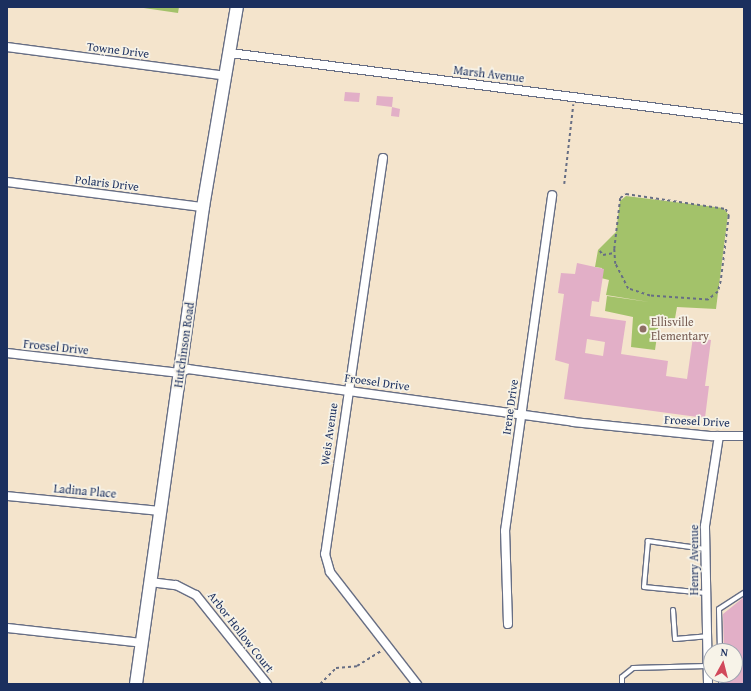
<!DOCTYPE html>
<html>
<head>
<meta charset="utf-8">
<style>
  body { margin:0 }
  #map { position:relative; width:751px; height:691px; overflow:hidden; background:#f4e4cc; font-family:"Gentium Book Plus",serif }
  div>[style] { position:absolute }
  .green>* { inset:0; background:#a3c26a }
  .building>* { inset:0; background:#e2afc7 }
  .path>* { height:1.5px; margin-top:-0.75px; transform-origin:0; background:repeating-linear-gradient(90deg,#676e84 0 3px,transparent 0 6px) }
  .roads { filter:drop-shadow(1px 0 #676e84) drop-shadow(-1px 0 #676e84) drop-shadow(0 1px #676e84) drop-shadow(0 -1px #676e84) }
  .lane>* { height:4px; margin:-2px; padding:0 2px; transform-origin:2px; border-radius:2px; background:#fff }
  .street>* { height:8px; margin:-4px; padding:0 4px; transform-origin:4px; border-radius:4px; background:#fff }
  .secondary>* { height:12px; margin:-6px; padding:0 6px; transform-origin:6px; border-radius:6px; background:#fff }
  .dots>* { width:11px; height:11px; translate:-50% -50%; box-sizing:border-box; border:2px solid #f7f3e8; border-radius:50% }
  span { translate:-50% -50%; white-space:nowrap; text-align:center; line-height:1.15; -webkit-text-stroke:3.5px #f7f3e8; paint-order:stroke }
  .street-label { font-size:12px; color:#1b2f5e }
  .education-label { font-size:12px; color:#785e54 }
  .left { translate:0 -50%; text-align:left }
  .frame { position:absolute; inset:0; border:8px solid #1b2f5e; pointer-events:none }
  .north { position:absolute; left:703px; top:643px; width:40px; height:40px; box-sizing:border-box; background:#f7f3e8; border:1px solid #9fa5b1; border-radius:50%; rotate:7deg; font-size:11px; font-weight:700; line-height:16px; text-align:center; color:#1b2f5e }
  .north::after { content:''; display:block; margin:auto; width:14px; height:18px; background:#d1495b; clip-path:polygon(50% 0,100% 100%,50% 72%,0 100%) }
</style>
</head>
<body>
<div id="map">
  <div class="green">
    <i style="clip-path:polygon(137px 7px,179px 7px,178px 13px)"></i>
    <i style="clip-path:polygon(626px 196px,723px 208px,728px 214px,716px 309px,677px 307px,674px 324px,659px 322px,655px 350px,631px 347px,633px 317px,605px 311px,607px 296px,649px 302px,606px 295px,609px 280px,601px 278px,602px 268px,595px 267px,598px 250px,616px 232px,620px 201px)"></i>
  </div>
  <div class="building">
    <i style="clip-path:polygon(345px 92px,360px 93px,359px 102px,344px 101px)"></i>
    <i style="clip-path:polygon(377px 96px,393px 97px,392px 107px,376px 105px)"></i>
    <i style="clip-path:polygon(392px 107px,400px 109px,399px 117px,391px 116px)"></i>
    <i style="clip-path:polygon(evenodd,577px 263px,604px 269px,599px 302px,592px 301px,590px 316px,626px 321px,621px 354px,668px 361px,666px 376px,687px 379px,693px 337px,711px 340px,705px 386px,709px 386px,705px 418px,564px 399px,569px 364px,555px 360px,564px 294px,558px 293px,561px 273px,575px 274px,577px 263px,587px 339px,605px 342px,603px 356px,585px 353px,587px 339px)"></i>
    <i style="clip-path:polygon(744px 597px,744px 684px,725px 684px,725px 675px,735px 675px,735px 651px,724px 651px,723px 614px)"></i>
  </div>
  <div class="path">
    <i style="left:564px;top:184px;width:80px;rotate:-83.5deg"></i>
    <i style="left:626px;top:194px;width:101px;rotate:8.5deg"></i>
    <i style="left:726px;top:209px;width:8px;rotate:67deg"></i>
    <i style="left:729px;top:216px;width:65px;rotate:97deg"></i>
    <i style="left:721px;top:281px;width:11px;rotate:105deg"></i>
    <i style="left:718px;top:292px;width:13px;rotate:141deg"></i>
    <i style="left:708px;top:300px;width:58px;rotate:-176.1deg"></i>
    <i style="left:650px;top:296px;width:23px;rotate:-162deg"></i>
    <i style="left:628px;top:289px;width:28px;rotate:-117deg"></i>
    <i style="left:615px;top:264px;width:15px;rotate:-94deg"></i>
    <i style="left:614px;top:249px;width:51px;rotate:-83.3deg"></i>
    <i style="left:620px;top:198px;width:7px;rotate:-34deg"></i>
    <i style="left:600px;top:251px;width:5px;rotate:53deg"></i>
    <i style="left:603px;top:255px;width:11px;rotate:-10deg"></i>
    <i style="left:320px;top:684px;width:23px;rotate:-45deg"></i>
    <i style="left:336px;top:668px;width:21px;rotate:-5deg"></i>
    <i style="left:357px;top:666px;width:28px;rotate:-32deg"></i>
  </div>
  <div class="roads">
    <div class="lane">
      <i style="left:705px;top:549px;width:58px;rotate:-172deg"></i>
      <i style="left:648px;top:541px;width:46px;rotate:95deg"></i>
      <i style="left:644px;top:587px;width:62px;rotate:5.5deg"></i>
      <i style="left:673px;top:610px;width:29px;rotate:86deg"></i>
      <i style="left:675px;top:639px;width:32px;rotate:-5deg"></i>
      <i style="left:720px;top:651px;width:42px;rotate:-91.4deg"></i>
      <i style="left:719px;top:609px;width:30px;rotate:-33deg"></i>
      <i style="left:721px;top:675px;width:9px;rotate:90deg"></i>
      <i style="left:622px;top:684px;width:7px;rotate:-90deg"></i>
      <i style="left:622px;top:677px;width:14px;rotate:-39deg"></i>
      <i style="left:633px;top:668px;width:74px;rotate:-1.5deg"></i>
    </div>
    <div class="street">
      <i style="left:7px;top:47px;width:221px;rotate:7.5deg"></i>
      <i style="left:230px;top:53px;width:518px;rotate:7.32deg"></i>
      <i style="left:383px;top:158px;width:400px;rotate:98.3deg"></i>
      <i style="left:325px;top:554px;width:19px;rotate:74deg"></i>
      <i style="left:330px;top:572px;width:142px;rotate:52.2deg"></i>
      <i style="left:7px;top:182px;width:198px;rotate:7.3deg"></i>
      <i style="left:7px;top:353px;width:174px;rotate:6.6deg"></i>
      <i style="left:180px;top:373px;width:9px;rotate:-27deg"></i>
      <i style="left:188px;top:369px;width:389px;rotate:7.8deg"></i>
      <i style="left:573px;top:422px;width:140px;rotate:5.8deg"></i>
      <i style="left:712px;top:436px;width:32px"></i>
      <i style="left:7px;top:496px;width:155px;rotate:5.6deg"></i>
      <i style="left:150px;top:582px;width:26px;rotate:7deg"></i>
      <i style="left:176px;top:585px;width:22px;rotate:27deg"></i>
      <i style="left:196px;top:595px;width:114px;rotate:51.4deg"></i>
      <i style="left:508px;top:624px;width:93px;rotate:-91.8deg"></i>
      <i style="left:505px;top:531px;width:339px;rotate:-82deg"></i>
      <i style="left:7px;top:628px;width:136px;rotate:6.3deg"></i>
      <i style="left:708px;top:684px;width:158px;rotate:-91.1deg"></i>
      <i style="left:705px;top:526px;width:91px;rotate:-81.2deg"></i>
    </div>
    <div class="secondary">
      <i style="left:136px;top:684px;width:482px;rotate:-82deg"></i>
      <i style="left:203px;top:207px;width:203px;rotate:-80.4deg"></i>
    </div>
  </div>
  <div class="dots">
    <i style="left:643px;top:329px;background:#8d6e63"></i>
  </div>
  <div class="street-label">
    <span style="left:118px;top:50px;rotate:7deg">Towne Drive</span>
    <span style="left:489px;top:74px;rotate:7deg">Marsh Avenue</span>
    <span style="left:107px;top:183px;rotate:7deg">Polaris Drive</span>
    <span style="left:184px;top:345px;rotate:-82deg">Hutchinson Road</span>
    <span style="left:56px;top:347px;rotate:6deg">Froesel Drive</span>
    <span style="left:377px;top:382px;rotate:8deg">Froesel Drive</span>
    <span style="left:510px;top:407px;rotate:-82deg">Irene Drive</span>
    <span style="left:697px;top:421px;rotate:3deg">Froesel Drive</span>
    <span style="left:329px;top:434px;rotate:-82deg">Weis Avenue</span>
    <span style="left:85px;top:491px;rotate:5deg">Ladina Place</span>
    <span style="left:694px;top:560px;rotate:-90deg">Henry Avenue</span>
    <span style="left:241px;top:632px;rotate:52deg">Arbor Hollow Court</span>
  </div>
  <div class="education-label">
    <span class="left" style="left:651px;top:329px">Ellisville<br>Elementary</span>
  </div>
  <div class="frame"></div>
  <div class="north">N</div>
</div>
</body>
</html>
